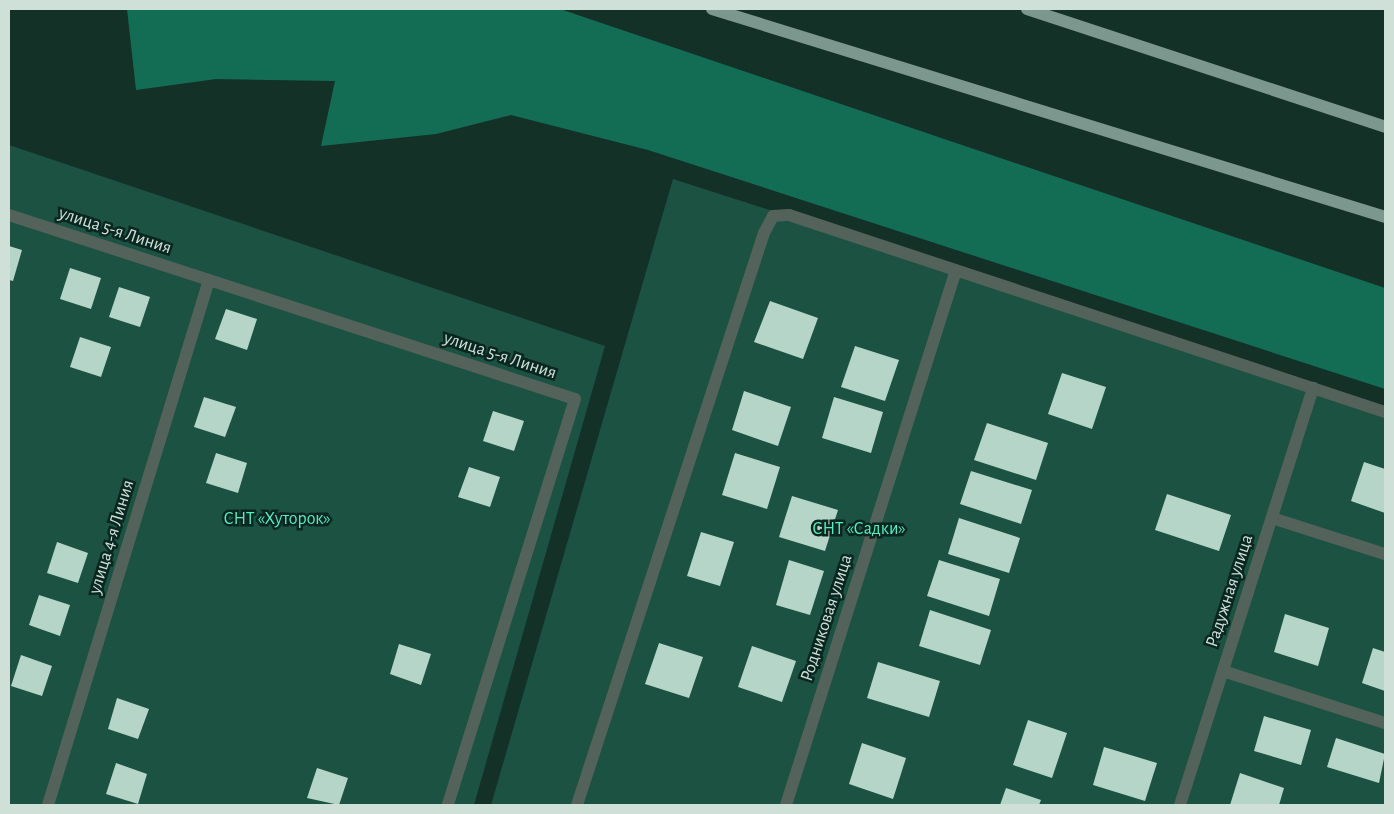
<!DOCTYPE html>
<html>
<head>
<meta charset="utf-8">
<style>
  body { margin:0 }
  #map { position:relative; width:1394px; height:814px; overflow:hidden; background:#143128; font-family:"Alegreya Sans",sans-serif }
  div>[style] { position:absolute }
  .green>* { inset:0; background:#1c5242 }
  .forest>* { inset:0; background:#136d55 }
  .building>* { inset:0; background:#b4d5c8 }
  .street>* { height:12px; margin:-6px; padding:0 6px; transform-origin:6px; border-radius:6px; background:#54625c }
  .primary>* { height:12px; margin:-6px; padding:0 6px; transform-origin:6px; border-radius:6px; background:#7c978d }
  span { translate:-50% -50%; white-space:nowrap; text-align:center; line-height:1.15; -webkit-text-stroke:5px #09271e; paint-order:stroke }
  .street-label { font-size:18px; color:#cfe0d9 }
  .park-label { font-size:18px; color:#59edc1 }
  .frame { position:absolute; inset:0; border:10px solid #cfe0d9; pointer-events:none }
</style>
</head>
<body>
<div id="map">
  <div class="green">
    <i style="clip-path:polygon(9px 145px,605px 346px,474px 805px,9px 805px)"></i>
    <i style="clip-path:polygon(673px 179px,1385px 407px,1385px 805px,491px 805px)"></i>
  </div>
  <div class="forest">
    <i style="clip-path:polygon(127px 9px,560px 9px,1385px 288px,1385px 389px,648px 150px,511px 115px,436px 134px,321px 146px,335px 81px,216px 79px,136px 90px)"></i>
  </div>
  <div class="building">
    <i style="clip-path:polygon(9px 246px,22px 250px,13px 281px,9px 280px)"></i>
    <i style="clip-path:polygon(70px 268px,101px 278px,91px 309px,60px 299px)"></i>
    <i style="clip-path:polygon(119px 287px,150px 297px,140px 327px,109px 317px)"></i>
    <i style="clip-path:polygon(770px 301px,818px 318px,803px 359px,754px 342px)"></i>
    <i style="clip-path:polygon(226px 309px,257px 319px,247px 350px,215px 339px)"></i>
    <i style="clip-path:polygon(80px 337px,111px 347px,101px 377px,70px 367px)"></i>
    <i style="clip-path:polygon(855px 346px,899px 360px,885px 401px,841px 387px)"></i>
    <i style="clip-path:polygon(1062px 373px,1106px 387px,1092px 429px,1048px 414px)"></i>
    <i style="clip-path:polygon(744px 391px,791px 407px,778px 446px,732px 430px)"></i>
    <i style="clip-path:polygon(204px 397px,236px 407px,225px 437px,194px 427px)"></i>
    <i style="clip-path:polygon(834px 397px,883px 412px,871px 453px,822px 438px)"></i>
    <i style="clip-path:polygon(493px 411px,524px 421px,514px 451px,483px 441px)"></i>
    <i style="clip-path:polygon(987px 423px,1048px 443px,1036px 480px,974px 460px)"></i>
    <i style="clip-path:polygon(216px 453px,247px 463px,238px 493px,206px 483px)"></i>
    <i style="clip-path:polygon(735px 453px,780px 467px,767px 509px,722px 495px)"></i>
    <i style="clip-path:polygon(1364px 462px,1385px 469px,1385px 513px,1351px 501px)"></i>
    <i style="clip-path:polygon(469px 467px,500px 477px,490px 507px,458px 497px)"></i>
    <i style="clip-path:polygon(971px 471px,1032px 490px,1021px 524px,960px 504px)"></i>
    <i style="clip-path:polygon(1167px 494px,1231px 515px,1219px 551px,1155px 530px)"></i>
    <i style="clip-path:polygon(792px 496px,838px 510px,825px 551px,779px 537px)"></i>
    <i style="clip-path:polygon(959px 518px,1020px 538px,1009px 573px,948px 554px)"></i>
    <i style="clip-path:polygon(701px 532px,734px 542px,720px 586px,687px 576px)"></i>
    <i style="clip-path:polygon(57px 542px,88px 553px,78px 583px,47px 573px)"></i>
    <i style="clip-path:polygon(789px 560px,824px 571px,810px 615px,776px 605px)"></i>
    <i style="clip-path:polygon(939px 560px,1000px 579px,989px 616px,927px 596px)"></i>
    <i style="clip-path:polygon(39px 595px,70px 605px,60px 636px,29px 625px)"></i>
    <i style="clip-path:polygon(930px 610px,991px 630px,980px 665px,919px 646px)"></i>
    <i style="clip-path:polygon(1285px 614px,1329px 628px,1318px 666px,1274px 652px)"></i>
    <i style="clip-path:polygon(659px 643px,703px 657px,689px 698px,645px 684px)"></i>
    <i style="clip-path:polygon(399px 644px,431px 654px,421px 685px,390px 674px)"></i>
    <i style="clip-path:polygon(752px 646px,796px 661px,782px 702px,738px 687px)"></i>
    <i style="clip-path:polygon(1373px 648px,1385px 652px,1385px 691px,1362px 683px)"></i>
    <i style="clip-path:polygon(21px 655px,52px 666px,42px 696px,11px 686px)"></i>
    <i style="clip-path:polygon(878px 662px,940px 681px,929px 717px,867px 698px)"></i>
    <i style="clip-path:polygon(117px 698px,149px 709px,138px 739px,108px 729px)"></i>
    <i style="clip-path:polygon(1264px 716px,1311px 730px,1301px 765px,1254px 751px)"></i>
    <i style="clip-path:polygon(1028px 720px,1067px 733px,1052px 778px,1013px 765px)"></i>
    <i style="clip-path:polygon(1336px 738px,1385px 754px,1379px 783px,1327px 767px)"></i>
    <i style="clip-path:polygon(862px 743px,906px 758px,893px 799px,849px 784px)"></i>
    <i style="clip-path:polygon(1104px 747px,1157px 763px,1145px 801px,1093px 785px)"></i>
    <i style="clip-path:polygon(116px 763px,147px 774px,138px 804px,106px 794px)"></i>
    <i style="clip-path:polygon(317px 768px,348px 778px,339px 805px,307px 798px)"></i>
    <i style="clip-path:polygon(1240px 773px,1284px 788px,1279px 805px,1230px 805px)"></i>
    <i style="clip-path:polygon(1006px 788px,1041px 800px,1039px 805px,1000px 805px)"></i>
  </div>
  <div class="street">
    <i style="left:9px;top:215px;width:595px;rotate:18.01deg"></i>
    <i style="left:575px;top:399px;width:425px;rotate:107.4deg"></i>
    <i style="left:1272px;top:518px;width:119px;rotate:17.7deg"></i>
    <i style="left:1223px;top:671px;width:170px;rotate:17.8deg"></i>
    <i style="left:48px;top:805px;width:549px;rotate:-72.95deg"></i>
    <i style="left:577px;top:805px;width:602px;rotate:-71.9deg"></i>
    <i style="left:764px;top:233px;width:19px;rotate:-62deg"></i>
    <i style="left:773px;top:216px;width:16px;rotate:-4deg"></i>
    <i style="left:789px;top:215px;width:628px;rotate:18.29deg"></i>
    <i style="left:786px;top:805px;width:561px;rotate:-72.37deg"></i>
    <i style="left:1180px;top:805px;width:438px;rotate:-72.3deg"></i>
  </div>
  <div class="primary">
    <i style="left:712px;top:9px;width:704px;rotate:17.17deg"></i>
    <i style="left:1027px;top:9px;width:377px;rotate:18.2deg"></i>
  </div>
  <div class="street-label">
    <span style="left:115px;top:231px;rotate:18deg">улица 5-я Линия</span>
    <span style="left:500px;top:356px;rotate:18deg">улица 5-я Линия</span>
    <span style="left:112px;top:537px;rotate:-73deg">улица 4-я Линия</span>
    <span style="left:1230px;top:591px;rotate:-72deg">Радужная улица</span>
    <span style="left:827px;top:618px;rotate:-72deg">Родниковая улица</span>
  </div>
  <div class="park-label">
    <span style="left:277px;top:519px">СНТ «Хуторок»</span>
    <span style="left:859px;top:529px">СНТ «Садки»</span>
  </div>
  <div class="frame"></div>
</div>
</body>
</html>
